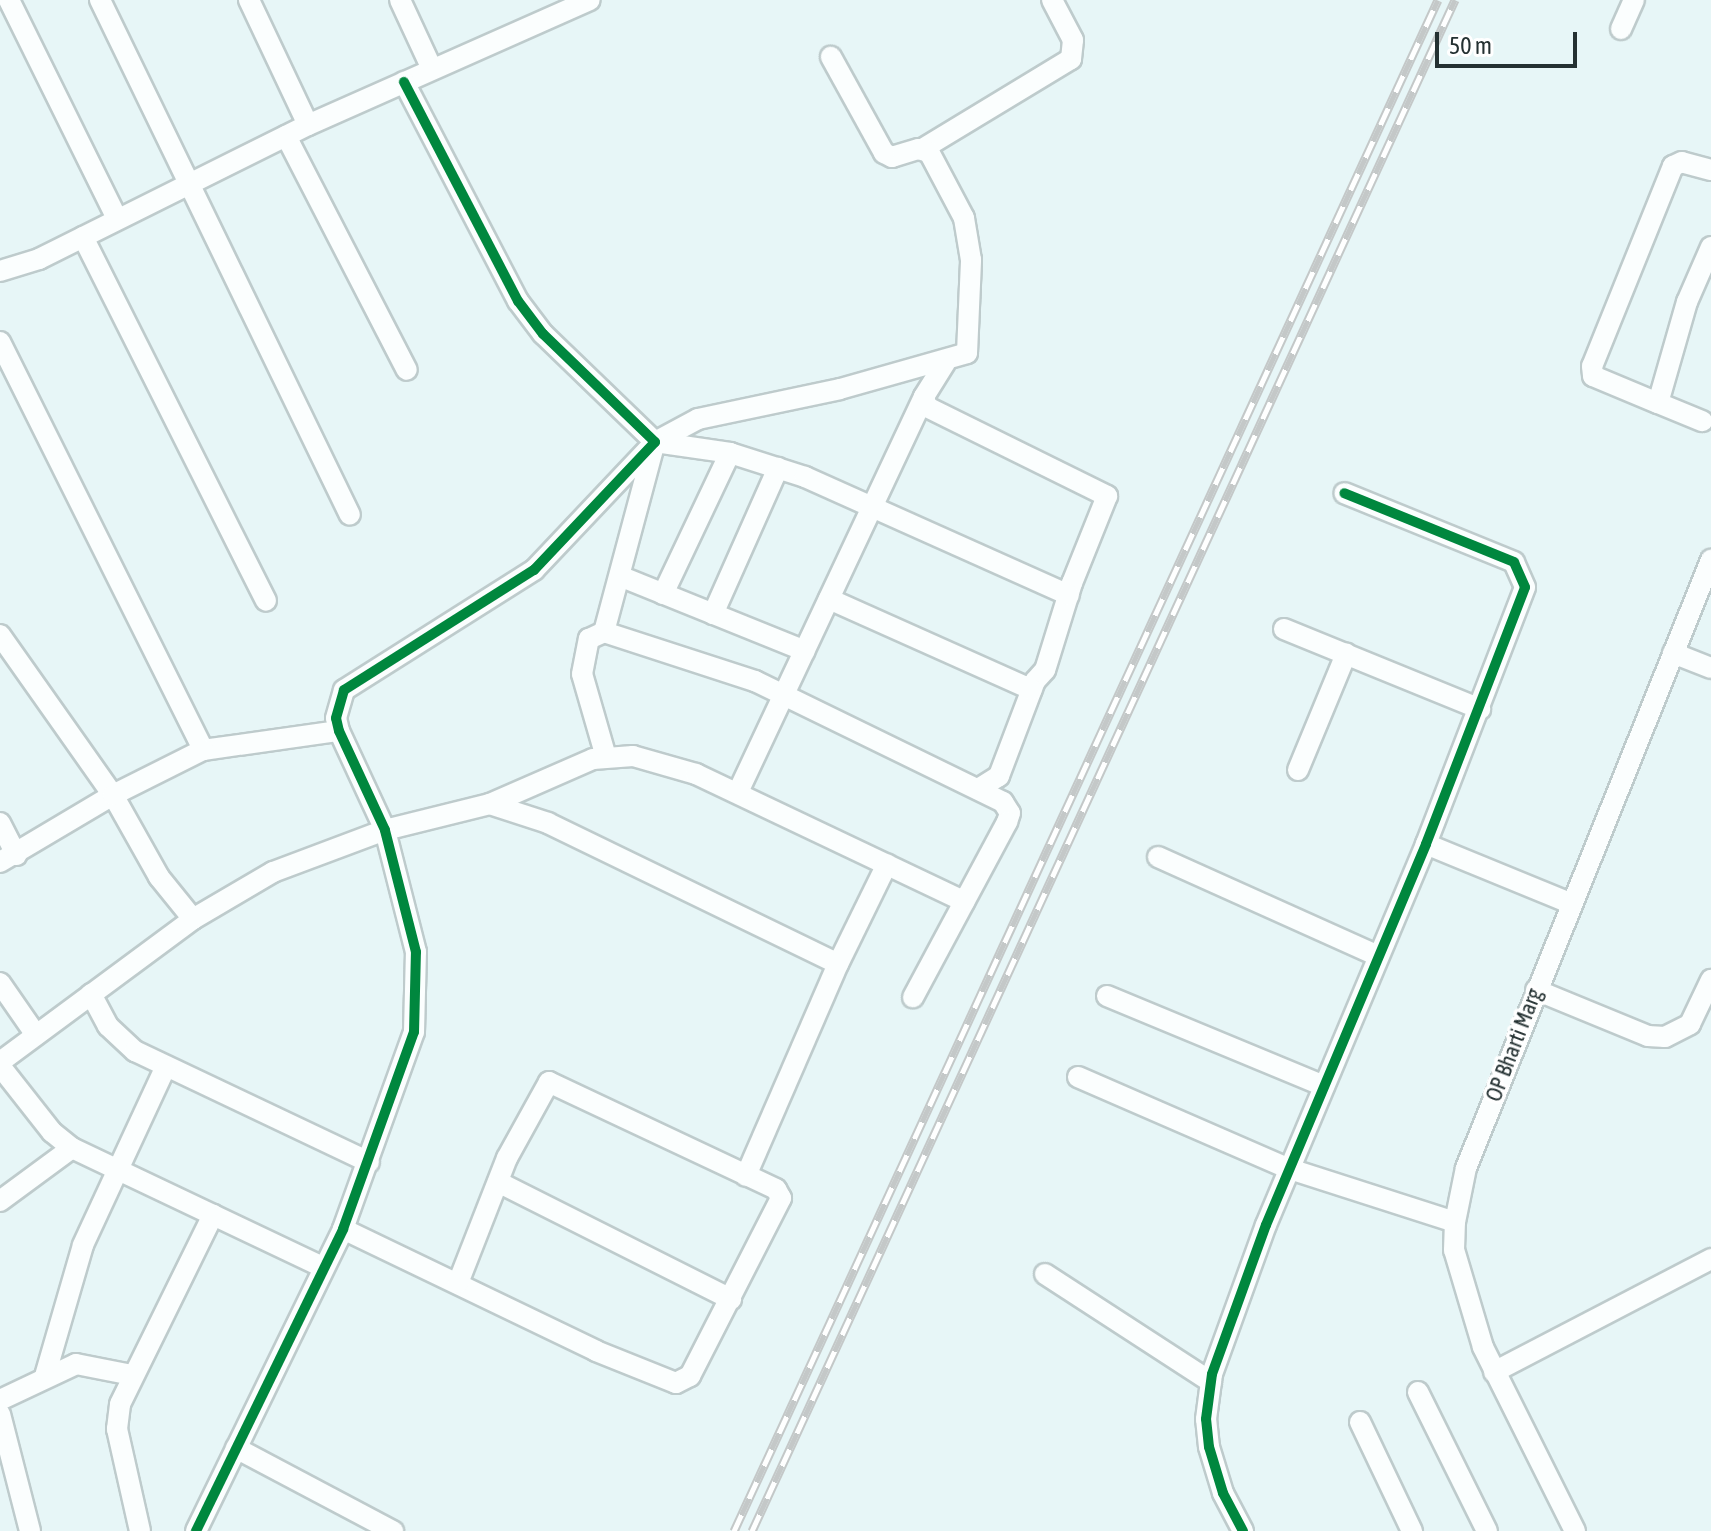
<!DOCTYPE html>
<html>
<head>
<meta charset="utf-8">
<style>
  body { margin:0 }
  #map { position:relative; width:1711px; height:1531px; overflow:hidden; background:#e7f6f7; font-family:"Asap Condensed",sans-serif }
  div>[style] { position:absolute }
  .roads { filter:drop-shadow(2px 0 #becbcc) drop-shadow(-2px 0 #becbcc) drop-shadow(0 2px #becbcc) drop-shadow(0 -2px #becbcc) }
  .minor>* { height:20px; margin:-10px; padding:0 10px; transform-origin:10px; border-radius:10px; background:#fbfefe }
  .rail>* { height:9px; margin-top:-4.5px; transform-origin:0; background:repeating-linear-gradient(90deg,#fff 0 18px,#c4c8c8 0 36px); box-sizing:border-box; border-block:2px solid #c4c8c8 }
  .cycleway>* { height:10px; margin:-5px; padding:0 5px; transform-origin:5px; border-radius:5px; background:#00873e }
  span { translate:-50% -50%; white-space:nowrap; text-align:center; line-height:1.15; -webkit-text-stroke:7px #fff; paint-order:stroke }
  .street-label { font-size:22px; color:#243132 }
  .scale { position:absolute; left:1435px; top:32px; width:142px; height:36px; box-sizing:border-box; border:4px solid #243132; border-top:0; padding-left:10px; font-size:24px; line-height:28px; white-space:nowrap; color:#243132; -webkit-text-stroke:6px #fff; paint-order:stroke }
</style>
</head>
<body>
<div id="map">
  <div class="roads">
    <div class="minor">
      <i style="left:9px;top:0;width:244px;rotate:63.7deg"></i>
      <i style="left:100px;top:0;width:572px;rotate:64.11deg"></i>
      <i style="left:249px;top:0;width:138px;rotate:64.7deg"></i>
      <i style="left:400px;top:0;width:76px;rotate:65.1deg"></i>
      <i style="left:1621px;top:29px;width:32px;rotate:-66deg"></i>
      <i style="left:286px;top:136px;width:263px;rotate:62.7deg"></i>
      <i style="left:924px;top:148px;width:172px;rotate:-31.2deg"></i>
      <i style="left:1071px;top:59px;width:19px;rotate:-84deg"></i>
      <i style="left:1073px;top:40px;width:45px;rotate:-117.7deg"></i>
      <i style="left:1711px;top:170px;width:30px;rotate:-165deg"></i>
      <i style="left:1682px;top:162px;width:10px;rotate:156deg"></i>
      <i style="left:1673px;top:166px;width:216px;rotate:112deg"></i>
      <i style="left:1592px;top:366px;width:10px;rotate:84deg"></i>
      <i style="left:1593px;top:376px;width:70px;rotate:22.6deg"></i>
      <i style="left:1658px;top:403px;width:105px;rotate:-74deg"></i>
      <i style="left:1687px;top:302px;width:60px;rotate:-66.4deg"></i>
      <i style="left:83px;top:237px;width:407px;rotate:63.3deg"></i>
      <i style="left:0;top:271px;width:41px;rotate:-17.1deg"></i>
      <i style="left:39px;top:259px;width:301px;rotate:-26.5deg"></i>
      <i style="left:308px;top:125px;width:308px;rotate:-23.9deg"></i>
      <i style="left:0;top:342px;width:456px;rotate:63.5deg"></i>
      <i style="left:203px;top:750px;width:137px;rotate:-8deg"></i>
      <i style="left:945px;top:363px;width:40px;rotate:122deg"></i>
      <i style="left:924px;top:397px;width:10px;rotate:73deg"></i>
      <i style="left:927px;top:407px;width:201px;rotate:26.3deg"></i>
      <i style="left:1107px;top:496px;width:94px;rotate:111.9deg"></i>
      <i style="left:1072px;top:583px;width:91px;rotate:107.2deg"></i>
      <i style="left:1045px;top:670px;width:15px;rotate:132deg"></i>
      <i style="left:1035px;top:681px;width:102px;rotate:110.8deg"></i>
      <i style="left:999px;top:776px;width:25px;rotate:148deg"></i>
      <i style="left:1658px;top:403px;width:48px;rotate:22.2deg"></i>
      <i style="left:655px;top:442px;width:76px;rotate:8.3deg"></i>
      <i style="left:730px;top:453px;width:79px;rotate:17.7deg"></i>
      <i style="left:805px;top:477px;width:289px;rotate:24.1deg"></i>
      <i style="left:622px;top:577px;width:197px;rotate:22deg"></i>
      <i style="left:663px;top:594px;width:156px;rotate:-64.6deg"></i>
      <i style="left:829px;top:599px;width:222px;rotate:24.1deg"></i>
      <i style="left:713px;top:614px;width:160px;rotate:-66deg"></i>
      <i style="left:1284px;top:629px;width:212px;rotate:22.2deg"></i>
      <i style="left:604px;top:632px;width:197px;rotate:-75deg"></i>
      <i style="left:655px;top:442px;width:49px;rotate:-28.1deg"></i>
      <i style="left:698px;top:419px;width:145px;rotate:-11.9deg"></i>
      <i style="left:840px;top:389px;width:132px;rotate:-15.8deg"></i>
      <i style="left:967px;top:353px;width:93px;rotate:-87.5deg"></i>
      <i style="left:971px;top:260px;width:43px;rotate:-99.5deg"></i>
      <i style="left:964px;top:218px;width:75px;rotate:-117.9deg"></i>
      <i style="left:929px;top:152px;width:11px;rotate:-165deg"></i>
      <i style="left:918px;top:149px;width:27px;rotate:163deg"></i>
      <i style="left:892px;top:157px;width:9px;rotate:-153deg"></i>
      <i style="left:884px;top:153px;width:110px;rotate:-118.9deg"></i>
      <i style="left:0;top:635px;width:196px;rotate:54.8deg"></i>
      <i style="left:113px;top:795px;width:94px;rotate:60.7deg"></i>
      <i style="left:159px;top:877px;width:54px;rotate:51deg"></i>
      <i style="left:1673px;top:653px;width:41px;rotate:21.5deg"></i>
      <i style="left:606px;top:757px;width:86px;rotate:-106.1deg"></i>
      <i style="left:582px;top:674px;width:36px;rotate:-79deg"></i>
      <i style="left:589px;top:639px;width:17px;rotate:-25deg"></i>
      <i style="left:604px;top:632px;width:159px;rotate:18deg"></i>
      <i style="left:755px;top:681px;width:276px;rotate:26deg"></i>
      <i style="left:1003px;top:802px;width:13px;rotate:58deg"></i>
      <i style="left:1010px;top:813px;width:9px;rotate:108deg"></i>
      <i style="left:1007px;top:822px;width:199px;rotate:118.2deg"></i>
      <i style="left:1298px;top:770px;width:126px;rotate:-67.5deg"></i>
      <i style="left:738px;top:792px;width:437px;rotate:-64.8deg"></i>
      <i style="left:490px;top:804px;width:61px;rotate:18.1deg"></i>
      <i style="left:548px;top:823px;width:322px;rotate:25.9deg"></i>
      <i style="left:838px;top:964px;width:231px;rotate:113.5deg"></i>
      <i style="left:0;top:823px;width:36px;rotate:63deg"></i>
      <i style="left:1426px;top:844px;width:158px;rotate:22.3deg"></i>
      <i style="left:1158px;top:857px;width:241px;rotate:24.2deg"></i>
      <i style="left:0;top:862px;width:131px;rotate:-30.7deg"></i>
      <i style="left:113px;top:795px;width:101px;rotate:-26.6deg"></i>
      <i style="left:838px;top:964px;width:111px;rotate:-63.9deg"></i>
      <i style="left:0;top:983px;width:63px;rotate:55.3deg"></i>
      <i style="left:1536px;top:990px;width:121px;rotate:22.3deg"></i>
      <i style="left:1648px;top:1036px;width:17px;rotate:3deg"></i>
      <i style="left:1665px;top:1037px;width:28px;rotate:-27deg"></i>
      <i style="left:1690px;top:1024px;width:49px;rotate:-64.5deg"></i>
      <i style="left:91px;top:994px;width:36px;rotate:62deg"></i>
      <i style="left:108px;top:1026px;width:37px;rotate:43deg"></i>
      <i style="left:135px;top:1051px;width:259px;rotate:25.4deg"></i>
      <i style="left:1107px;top:996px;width:235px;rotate:22.5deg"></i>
      <i style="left:0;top:1062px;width:240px;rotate:-36.5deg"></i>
      <i style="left:193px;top:919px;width:93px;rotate:-30.4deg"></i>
      <i style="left:273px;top:872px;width:120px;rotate:-20.6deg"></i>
      <i style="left:385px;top:830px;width:108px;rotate:-13.9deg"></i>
      <i style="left:490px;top:804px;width:112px;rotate:-23.6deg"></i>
      <i style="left:593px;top:759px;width:40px;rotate:-4.3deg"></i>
      <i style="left:633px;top:756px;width:66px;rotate:15.9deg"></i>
      <i style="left:696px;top:774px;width:297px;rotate:25.4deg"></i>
      <i style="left:0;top:1066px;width:84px;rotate:51.8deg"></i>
      <i style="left:52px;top:1132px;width:26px;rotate:39deg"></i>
      <i style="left:72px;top:1148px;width:278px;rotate:25.4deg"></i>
      <i style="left:1078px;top:1077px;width:231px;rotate:23.5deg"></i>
      <i style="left:1290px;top:1169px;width:173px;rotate:17.8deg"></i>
      <i style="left:498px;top:1182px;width:261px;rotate:26.7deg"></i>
      <i style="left:0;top:1201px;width:89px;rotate:-36.4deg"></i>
      <i style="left:343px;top:1229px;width:281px;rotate:25.7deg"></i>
      <i style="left:596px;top:1351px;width:86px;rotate:21.8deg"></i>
      <i style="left:676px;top:1383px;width:16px;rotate:-27deg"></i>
      <i style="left:690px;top:1376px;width:200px;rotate:-62.9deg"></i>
      <i style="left:781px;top:1198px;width:10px;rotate:-119deg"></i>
      <i style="left:776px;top:1189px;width:251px;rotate:-154.8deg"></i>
      <i style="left:549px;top:1082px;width:87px;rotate:118.9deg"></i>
      <i style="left:507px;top:1158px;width:134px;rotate:111.4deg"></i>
      <i style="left:1045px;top:1274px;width:198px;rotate:33deg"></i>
      <i style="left:1494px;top:1372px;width:245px;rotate:-27.5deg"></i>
      <i style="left:45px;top:1376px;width:136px;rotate:-73.8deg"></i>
      <i style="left:83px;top:1245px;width:195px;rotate:-65.1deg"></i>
      <i style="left:1418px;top:1392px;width:155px;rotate:63.6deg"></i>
      <i style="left:0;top:1400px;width:84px;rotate:-25.3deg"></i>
      <i style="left:76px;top:1364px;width:57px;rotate:11.1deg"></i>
      <i style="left:0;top:1414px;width:121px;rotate:75.6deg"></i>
      <i style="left:1360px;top:1422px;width:121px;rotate:64.5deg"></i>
      <i style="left:236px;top:1448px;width:178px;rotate:27.9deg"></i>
      <i style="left:140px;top:1531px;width:105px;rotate:-102.7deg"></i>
      <i style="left:117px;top:1429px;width:25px;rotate:-83deg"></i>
      <i style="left:120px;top:1404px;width:211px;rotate:-63.8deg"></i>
      <i style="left:196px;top:1531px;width:336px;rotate:-64deg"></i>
      <i style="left:343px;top:1229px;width:209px;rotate:-70.2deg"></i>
      <i style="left:414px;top:1032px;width:80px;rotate:-88.6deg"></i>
      <i style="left:416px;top:952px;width:126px;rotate:-104.3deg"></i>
      <i style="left:385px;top:830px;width:109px;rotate:-114.9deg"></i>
      <i style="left:339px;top:731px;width:13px;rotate:-103deg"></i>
      <i style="left:336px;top:718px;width:29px;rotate:-74deg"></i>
      <i style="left:344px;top:690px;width:225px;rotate:-32.3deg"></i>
      <i style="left:534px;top:570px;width:176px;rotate:-46.6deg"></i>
      <i style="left:655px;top:442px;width:156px;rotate:-136deg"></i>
      <i style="left:543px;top:334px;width:41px;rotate:-127.1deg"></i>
      <i style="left:518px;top:301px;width:247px;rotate:-117.5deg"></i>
      <i style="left:1243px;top:1531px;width:43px;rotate:-117.8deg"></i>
      <i style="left:1223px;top:1493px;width:48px;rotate:-106.9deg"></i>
      <i style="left:1209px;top:1447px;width:28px;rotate:-96deg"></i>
      <i style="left:1206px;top:1419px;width:45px;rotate:-82.4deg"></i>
      <i style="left:1212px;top:1374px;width:158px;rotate:-70.1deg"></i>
      <i style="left:1266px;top:1225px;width:413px;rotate:-67.2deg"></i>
      <i style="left:1426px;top:844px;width:275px;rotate:-68.9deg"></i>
      <i style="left:1525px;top:587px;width:27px;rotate:-114deg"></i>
      <i style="left:1514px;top:562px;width:183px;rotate:-157.9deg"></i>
      <i style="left:1575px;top:1531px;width:206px;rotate:-116.6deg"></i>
      <i style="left:1483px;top:1347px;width:101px;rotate:-106.6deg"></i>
      <i style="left:1454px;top:1250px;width:28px;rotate:-88deg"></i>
      <i style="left:1455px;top:1222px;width:55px;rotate:-78.5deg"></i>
      <i style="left:1466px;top:1168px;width:656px;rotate:-68.05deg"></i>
    </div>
  </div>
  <div class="rail">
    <i style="left:734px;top:1531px;width:1685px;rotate:-65.31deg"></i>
    <i style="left:752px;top:1531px;width:1685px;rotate:-65.34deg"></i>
  </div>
  <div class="cycleway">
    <i style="left:196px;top:1531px;width:336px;rotate:-64deg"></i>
    <i style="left:343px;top:1229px;width:209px;rotate:-70.2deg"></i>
    <i style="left:414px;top:1032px;width:80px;rotate:-88.6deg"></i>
    <i style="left:416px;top:952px;width:126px;rotate:-104.3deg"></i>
    <i style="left:385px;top:830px;width:109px;rotate:-114.9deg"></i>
    <i style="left:339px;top:731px;width:13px;rotate:-103deg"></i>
    <i style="left:336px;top:718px;width:29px;rotate:-74deg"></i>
    <i style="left:344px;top:690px;width:225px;rotate:-32.3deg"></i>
    <i style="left:534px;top:570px;width:176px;rotate:-46.6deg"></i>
    <i style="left:655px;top:442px;width:156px;rotate:-136deg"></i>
    <i style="left:543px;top:334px;width:41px;rotate:-127.1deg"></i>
    <i style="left:518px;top:301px;width:247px;rotate:-117.5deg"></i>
    <i style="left:1243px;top:1531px;width:43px;rotate:-117.8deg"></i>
    <i style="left:1223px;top:1493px;width:48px;rotate:-106.9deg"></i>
    <i style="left:1209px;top:1447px;width:28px;rotate:-96deg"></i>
    <i style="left:1206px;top:1419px;width:45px;rotate:-82.4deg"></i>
    <i style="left:1212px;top:1374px;width:158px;rotate:-70.1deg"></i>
    <i style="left:1266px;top:1225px;width:413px;rotate:-67.2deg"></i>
    <i style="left:1426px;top:844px;width:275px;rotate:-68.9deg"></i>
    <i style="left:1525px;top:587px;width:27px;rotate:-114deg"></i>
    <i style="left:1514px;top:562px;width:183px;rotate:-157.9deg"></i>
  </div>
  <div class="street-label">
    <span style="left:1514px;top:1045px;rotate:-69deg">OP Bharti Marg</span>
  </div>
  <div class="scale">50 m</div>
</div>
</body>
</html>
